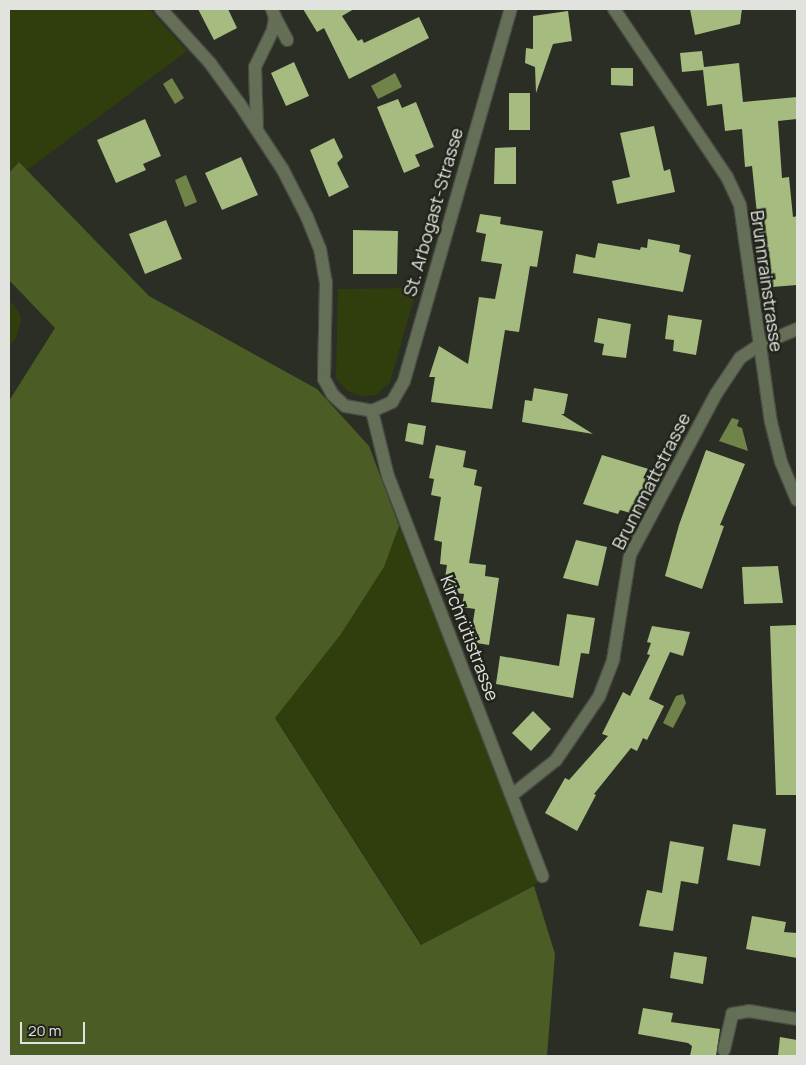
<!DOCTYPE html>
<html>
<head>
<meta charset="utf-8">
<style>
  body { margin:0 }
  #map { position:relative; width:806px; height:1065px; overflow:hidden; background:#2b2e24; font-family:Manrope,sans-serif }
  div>[style] { position:absolute }
  .green>* { inset:0; background:#303e0e }
  .forest>* { inset:0; background:#4b5d24 }
  .water>* { inset:0; background:#708349 }
  .building>* { inset:0; background:#a6bb7f }
  .roads { filter:drop-shadow(1px 0 #484b42) drop-shadow(-1px 0 #484b42) drop-shadow(0 1px #484b42) drop-shadow(0 -1px #484b42) }
  .service>* { height:12px; margin:-6px; padding:0 6px; transform-origin:6px; border-radius:6px; background:#656e56 }
  .minor>* { height:12px; margin:-6px; padding:0 6px; transform-origin:6px; border-radius:6px; background:#656e56 }
  span { translate:-50% -50%; white-space:nowrap; text-align:center; line-height:1.15; -webkit-text-stroke:5px #21241b; paint-order:stroke }
  .street-label { font-size:18px; color:#e1e4de }
  .frame { position:absolute; inset:0; border:10px solid #e1e4de; pointer-events:none }
  .scale { position:absolute; left:20px; top:1022px; width:65px; height:22px; box-sizing:border-box; border:2px solid #e1e4de; border-top:0; padding-left:6px; font-size:15px; line-height:18px; white-space:nowrap; color:#e1e4de; -webkit-text-stroke:4px #21241b; paint-order:stroke }
</style>
</head>
<body>
<div id="map">
  <div class="green">
    <i style="clip-path:polygon(9px 9px,149px 9px,187px 51px,27px 170px,19px 162px,9px 173px)"></i>
    <i style="clip-path:polygon(417px 288px,390px 382px,376px 395px,361px 396px,348px 391px,336px 379px,338px 289px)"></i>
    <i style="clip-path:polygon(9px 300px,19px 312px,21px 321px,16px 338px,9px 346px)"></i>
    <i style="clip-path:polygon(399px 526px,426px 596px,512px 795px,542px 876px,534px 886px,422px 945px,275px 717px,341px 634px,384px 567px)"></i>
  </div>
  <div class="forest">
    <i style="clip-path:polygon(19px 162px,149px 296px,317px 389px,369px 446px,399px 526px,384px 567px,341px 634px,275px 718px,421px 945px,534px 886px,555px 954px,547px 1056px,9px 1056px,9px 401px,55px 328px,9px 280px,9px 173px)"></i>
  </div>
  <div class="water">
    <i style="clip-path:polygon(395px 73px,402px 87px,378px 99px,371px 86px)"></i>
    <i style="clip-path:polygon(172px 78px,184px 98px,175px 104px,163px 84px)"></i>
    <i style="clip-path:polygon(186px 175px,197px 202px,185px 207px,175px 180px)"></i>
    <i style="clip-path:polygon(732px 418px,739px 420px,737px 426px,742px 428px,748px 451px,719px 441px)"></i>
    <i style="clip-path:polygon(683px 694px,686px 703px,673px 728px,663px 723px,676px 696px)"></i>
  </div>
  <div class="building">
    <i style="clip-path:polygon(198px 9px,228px 9px,237px 28px,214px 40px)"></i>
    <i style="clip-path:polygon(303px 9px,354px 9px,342px 16px,358px 41px,362px 39px,364px 43px,419px 17px,429px 38px,349px 79px,324px 28px,317px 32px)"></i>
    <i style="clip-path:polygon(690px 9px,742px 9px,740px 24px,695px 35px)"></i>
    <i style="clip-path:polygon(568px 11px,572px 41px,553px 44px,536px 93px,535px 67px,525px 63px,526px 48px,533px 49px,533px 16px)"></i>
    <i style="clip-path:polygon(702px 51px,704px 67px,739px 63px,743px 102px,797px 97px,797px 119px,778px 121px,782px 178px,789px 177px,793px 217px,797px 216px,797px 285px,772px 287px,769px 251px,765px 251px,764px 243px,760px 243px,752px 166px,745px 167px,742px 129px,725px 131px,722px 104px,707px 106px,703px 70px,682px 72px,680px 53px)"></i>
    <i style="clip-path:polygon(294px 62px,309px 96px,286px 106px,271px 73px)"></i>
    <i style="clip-path:polygon(611px 68px,633px 68px,633px 86px,611px 85px)"></i>
    <i style="clip-path:polygon(509px 93px,530px 93px,530px 130px,509px 130px)"></i>
    <i style="clip-path:polygon(398px 99px,402px 108px,416px 102px,434px 147px,415px 155px,420px 166px,404px 173px,377px 107px)"></i>
    <i style="clip-path:polygon(145px 119px,161px 156px,143px 164px,146px 170px,116px 183px,97px 140px)"></i>
    <i style="clip-path:polygon(654px 126px,664px 171px,670px 169px,675px 192px,617px 204px,612px 181px,630px 177px,620px 133px)"></i>
    <i style="clip-path:polygon(334px 138px,343px 157px,337px 163px,349px 187px,329px 197px,310px 150px)"></i>
    <i style="clip-path:polygon(516px 147px,516px 184px,494px 184px,495px 148px)"></i>
    <i style="clip-path:polygon(241px 157px,258px 195px,222px 210px,205px 173px)"></i>
    <i style="clip-path:polygon(480px 214px,501px 217px,500px 224px,543px 231px,537px 267px,530px 266px,519px 332px,505px 330px,492px 409px,431px 402px,435px 377px,429px 377px,439px 346px,468px 364px,479px 297px,495px 299px,502px 264px,481px 261px,486px 234px,476px 232px)"></i>
    <i style="clip-path:polygon(166px 220px,182px 259px,145px 274px,129px 234px)"></i>
    <i style="clip-path:polygon(353px 230px,398px 231px,397px 274px,353px 274px)"></i>
    <i style="clip-path:polygon(648px 239px,680px 245px,679px 252px,691px 255px,683px 292px,573px 273px,576px 254px,595px 258px,598px 243px,640px 250px,641px 247px,647px 248px)"></i>
    <i style="clip-path:polygon(668px 315px,702px 320px,696px 355px,673px 351px,674px 340px,665px 339px)"></i>
    <i style="clip-path:polygon(598px 318px,631px 324px,626px 358px,602px 355px,604px 344px,594px 342px)"></i>
    <i style="clip-path:polygon(534px 388px,568px 394px,564px 414px,561px 414px,593px 434px,522px 422px,525px 400px,532px 401px)"></i>
    <i style="clip-path:polygon(408px 423px,426px 426px,423px 445px,405px 441px)"></i>
    <i style="clip-path:polygon(436px 445px,466px 451px,463px 467px,477px 470px,474px 485px,482px 487px,469px 563px,486px 565px,485px 576px,499px 578px,489px 645px,470px 642px,475px 609px,462px 607px,464px 594px,443px 591px,447px 565px,440px 564px,442px 542px,434px 540px,441px 497px,431px 495px,434px 479px,429px 478px)"></i>
    <i style="clip-path:polygon(706px 450px,745px 464px,720px 525px,724px 526px,702px 589px,665px 576px,679px 525px)"></i>
    <i style="clip-path:polygon(602px 455px,652px 470px,638px 515px,620px 510px,618px 514px,583px 504px)"></i>
    <i style="clip-path:polygon(576px 540px,607px 547px,598px 586px,563px 578px)"></i>
    <i style="clip-path:polygon(778px 566px,783px 603px,744px 604px,742px 567px)"></i>
    <i style="clip-path:polygon(567px 614px,595px 618px,589px 654px,581px 653px,573px 698px,496px 684px,500px 656px,559px 666px)"></i>
    <i style="clip-path:polygon(797px 625px,797px 795px,776px 795px,770px 626px)"></i>
    <i style="clip-path:polygon(652px 626px,690px 632px,683px 656px,670px 652px,649px 699px,664px 706px,647px 740px,643px 738px,637px 751px,631px 748px,594px 794px,596px 795px,577px 831px,545px 813px,565px 778px,569px 780px,608px 736px,602px 734px,623px 692px,630px 696px,650px 655px,647px 654px,651px 643px,647px 642px)"></i>
    <i style="clip-path:polygon(533px 711px,551px 729px,531px 751px,512px 733px)"></i>
    <i style="clip-path:polygon(733px 824px,766px 829px,760px 866px,727px 860px)"></i>
    <i style="clip-path:polygon(670px 841px,704px 847px,698px 884px,681px 881px,673px 931px,639px 926px,647px 890px,662px 893px)"></i>
    <i style="clip-path:polygon(752px 916px,786px 922px,784px 932px,797px 933px,797px 958px,746px 949px)"></i>
    <i style="clip-path:polygon(674px 952px,707px 957px,703px 984px,670px 978px)"></i>
    <i style="clip-path:polygon(643px 1008px,673px 1013px,671px 1022px,720px 1029px,716px 1056px,690px 1056px,692px 1046px,688px 1043px,638px 1034px)"></i>
    <i style="clip-path:polygon(780px 1037px,797px 1040px,797px 1056px,778px 1056px)"></i>
  </div>
  <div class="roads">
    <div class="service">
      <i style="left:275px;top:17px;width:26px;rotate:62deg"></i>
      <i style="left:257px;top:130px;width:63px;rotate:-91.8deg"></i>
      <i style="left:255px;top:67px;width:41px;rotate:-64.1deg"></i>
      <i style="left:273px;top:30px;width:13px;rotate:-81deg"></i>
      <i style="left:275px;top:17px;width:9px;rotate:-111deg"></i>
      <i style="left:724px;top:1050px;width:37px;rotate:-77deg"></i>
      <i style="left:732px;top:1014px;width:17px;rotate:-10deg"></i>
      <i style="left:749px;top:1011px;width:49px;rotate:9.5deg"></i>
    </div>
    <div class="minor">
      <i style="left:161px;top:9px;width:73px;rotate:47.8deg"></i>
      <i style="left:210px;top:63px;width:49px;rotate:54.1deg"></i>
      <i style="left:239px;top:103px;width:80px;rotate:56.7deg"></i>
      <i style="left:283px;top:170px;width:53px;rotate:62.9deg"></i>
      <i style="left:307px;top:217px;width:35px;rotate:68deg"></i>
      <i style="left:320px;top:249px;width:34px;rotate:80deg"></i>
      <i style="left:326px;top:282px;width:97px;rotate:91.2deg"></i>
      <i style="left:324px;top:379px;width:18px;rotate:61deg"></i>
      <i style="left:333px;top:395px;width:16px;rotate:43deg"></i>
      <i style="left:345px;top:406px;width:27px;rotate:10deg"></i>
      <i style="left:372px;top:411px;width:22px;rotate:-24deg"></i>
      <i style="left:392px;top:402px;width:24px;rotate:-60deg"></i>
      <i style="left:404px;top:381px;width:387px;rotate:-74deg"></i>
      <i style="left:614px;top:9px;width:202px;rotate:56.1deg"></i>
      <i style="left:727px;top:177px;width:31px;rotate:65deg"></i>
      <i style="left:740px;top:205px;width:219px;rotate:81.9deg"></i>
      <i style="left:771px;top:422px;width:41px;rotate:76deg"></i>
      <i style="left:781px;top:462px;width:41px;rotate:67.2deg"></i>
      <i style="left:372px;top:411px;width:67px;rotate:76.2deg"></i>
      <i style="left:388px;top:476px;width:429px;rotate:68.9deg"></i>
      <i style="left:512px;top:795px;width:56px;rotate:-38.5deg"></i>
      <i style="left:556px;top:760px;width:76px;rotate:-55.7deg"></i>
      <i style="left:599px;top:697px;width:40px;rotate:-69deg"></i>
      <i style="left:613px;top:660px;width:106px;rotate:-80.8deg"></i>
      <i style="left:630px;top:555px;width:183px;rotate:-61.9deg"></i>
      <i style="left:716px;top:394px;width:43px;rotate:-56.3deg"></i>
      <i style="left:740px;top:358px;width:23px;rotate:-34deg"></i>
      <i style="left:759px;top:345px;width:41px;rotate:-22.8deg"></i>
    </div>
  </div>
  <div class="street-label">
    <span style="left:433px;top:212px;rotate:-74deg">St. Arbogast-Strasse</span>
    <span style="left:767px;top:281px;rotate:82deg">Brunnrainstrasse</span>
    <span style="left:651px;top:481px;rotate:-63deg">Brunnmattstrasse</span>
    <span style="left:470px;top:638px;rotate:69deg">Kirchrütistrasse</span>
  </div>
  <div class="frame"></div>
  <div class="scale">20 m</div>
</div>
</body>
</html>
